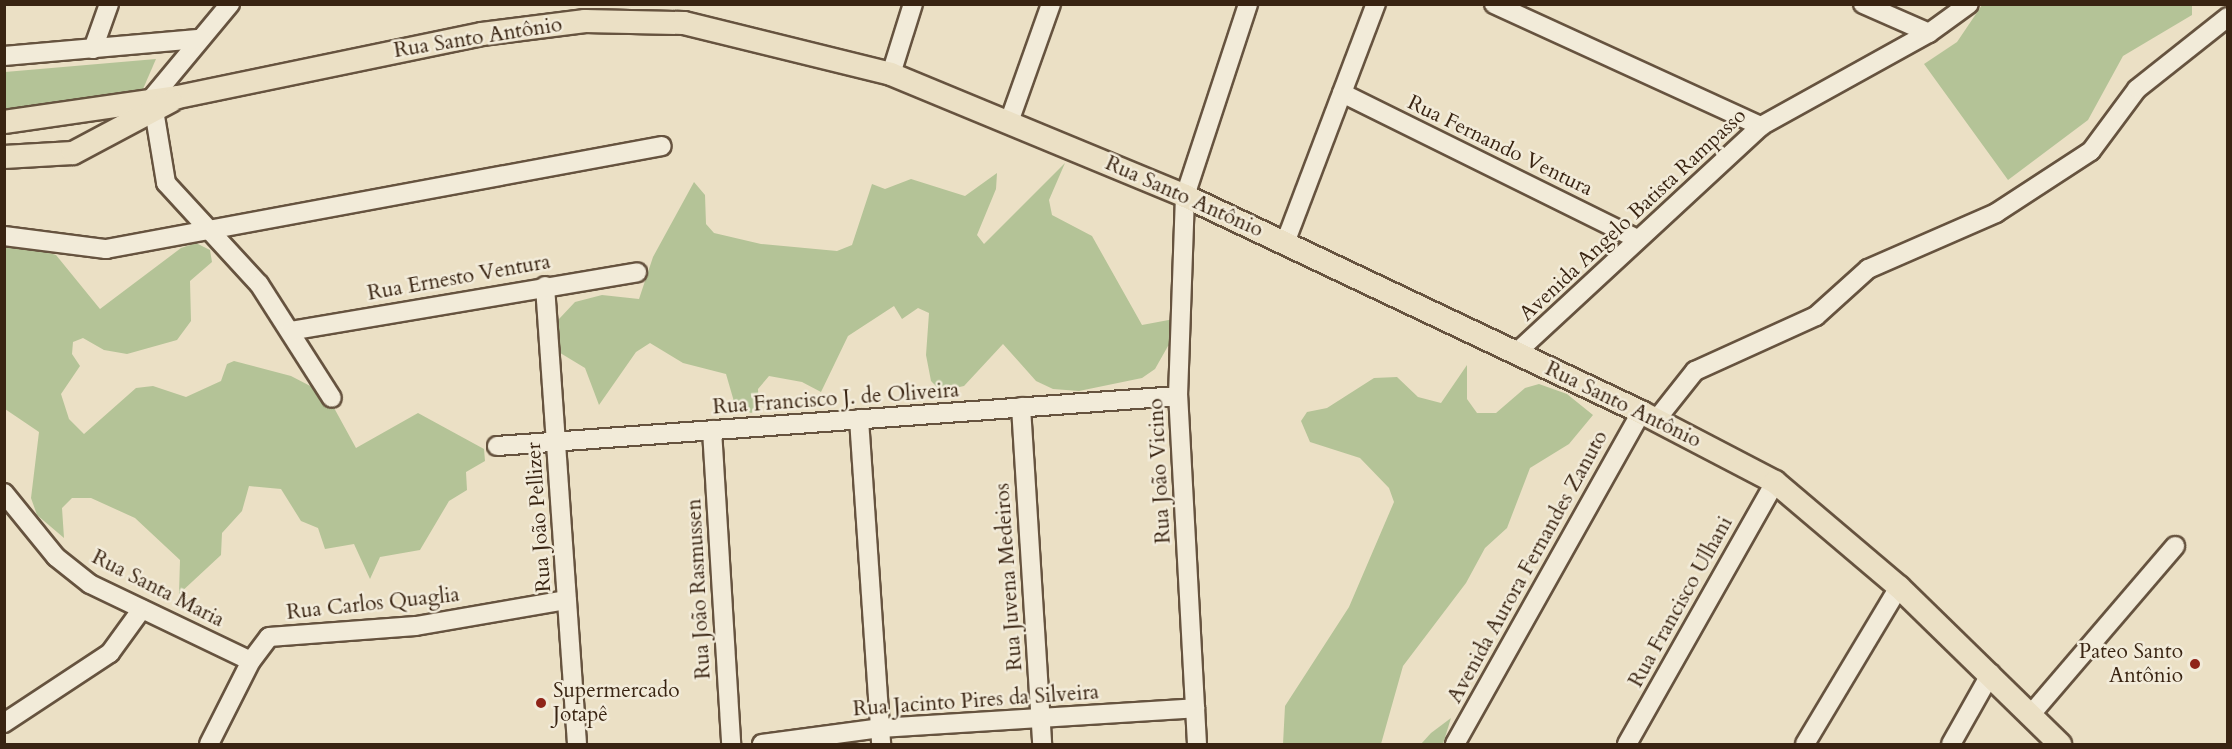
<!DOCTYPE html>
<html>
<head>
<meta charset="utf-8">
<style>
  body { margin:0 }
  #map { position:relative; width:2232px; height:749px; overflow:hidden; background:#ebe0c5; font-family:Cardo,serif }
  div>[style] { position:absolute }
  .green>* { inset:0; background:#b4c397 }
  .roads { filter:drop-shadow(2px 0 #66533f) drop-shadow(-2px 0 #66533f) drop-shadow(0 2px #66533f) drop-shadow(0 -2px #66533f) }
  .minor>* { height:18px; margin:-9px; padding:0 9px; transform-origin:9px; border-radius:9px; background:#f2ebd9 }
  .major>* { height:22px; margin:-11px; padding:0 11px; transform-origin:11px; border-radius:11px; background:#ebe0c5 }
  .dots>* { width:16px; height:16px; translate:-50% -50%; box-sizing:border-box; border:3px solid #f2ebd9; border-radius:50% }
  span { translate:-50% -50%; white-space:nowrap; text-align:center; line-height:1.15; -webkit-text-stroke:5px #f2ebd9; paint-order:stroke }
  .street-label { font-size:21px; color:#392412 }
  .poi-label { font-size:21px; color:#392412 }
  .right { translate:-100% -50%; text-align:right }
  .left { translate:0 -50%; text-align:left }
  .frame { position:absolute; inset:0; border:6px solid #392412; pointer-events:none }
</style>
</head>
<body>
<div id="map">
  <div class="green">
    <i style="clip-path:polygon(1982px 5px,2192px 4px,2192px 15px,2123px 56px,2088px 120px,2008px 180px,1924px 64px,1957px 42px)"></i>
    <i style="clip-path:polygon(156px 59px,143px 89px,60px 106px,5px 110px,5px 72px)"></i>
    <i style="clip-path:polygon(1065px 163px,1049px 200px,1052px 215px,1092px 236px,1142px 325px,1174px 319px,1185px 339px,1168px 346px,1155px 369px,1142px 378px,1079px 391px,1053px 389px,1036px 381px,1003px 344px,964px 386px,941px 391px,931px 381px,926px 355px,929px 313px,918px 308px,902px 319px,894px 306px,848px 336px,821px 392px,802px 382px,769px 376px,758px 389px,759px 409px,751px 413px,735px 405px,726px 374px,683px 363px,650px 343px,636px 352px,599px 405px,585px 368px,552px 348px,559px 319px,575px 302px,602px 295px,639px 299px,653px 257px,694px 182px,705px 195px,706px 224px,714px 233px,761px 244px,837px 251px,852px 245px,872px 184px,885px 189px,911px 179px,965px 196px,997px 173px,996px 189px,977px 235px,984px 244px)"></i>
    <i style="clip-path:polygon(4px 239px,56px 255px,100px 309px,181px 248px,196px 243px,210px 250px,212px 262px,190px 281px,191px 321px,177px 340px,127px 354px,104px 350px,83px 338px,73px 342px,72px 354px,80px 366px,61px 394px,69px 419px,84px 434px,136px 388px,153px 386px,186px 397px,221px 381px,227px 364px,234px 361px,291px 376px,316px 389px,333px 406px,356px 448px,418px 413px,484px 449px,485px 461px,466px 472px,467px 490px,449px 501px,420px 550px,380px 557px,370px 579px,354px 544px,325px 549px,318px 528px,301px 521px,281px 489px,249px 486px,242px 511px,222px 533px,221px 555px,179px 594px,180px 560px,135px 518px,91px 498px,72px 498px,62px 508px,64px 538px,37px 515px,31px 498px,39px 432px,5px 409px)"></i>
    <i style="clip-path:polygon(1467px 365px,1467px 399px,1477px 413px,1496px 413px,1525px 388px,1539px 384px,1567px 394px,1593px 415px,1569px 444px,1530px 468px,1507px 528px,1485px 548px,1466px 583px,1403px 666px,1381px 744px,1283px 744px,1285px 706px,1349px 607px,1394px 502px,1389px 488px,1360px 458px,1310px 442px,1301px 421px,1307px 412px,1327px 408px,1374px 378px,1397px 377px,1418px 397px,1441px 403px)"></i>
    <i style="clip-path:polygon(1451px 718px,1443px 744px,1421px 744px,1431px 733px)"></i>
  </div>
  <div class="roads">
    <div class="minor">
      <i style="left:230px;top:4px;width:122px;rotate:129.7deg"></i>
      <i style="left:152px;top:98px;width:86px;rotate:80.6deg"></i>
      <i style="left:166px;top:183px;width:137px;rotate:47.4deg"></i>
      <i style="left:259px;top:284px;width:135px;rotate:57.4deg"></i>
      <i style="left:1494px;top:4px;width:294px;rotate:24.6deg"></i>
      <i style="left:1863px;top:4px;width:72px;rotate:23.7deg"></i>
      <i style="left:93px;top:49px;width:48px;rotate:-70.4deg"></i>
      <i style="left:4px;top:56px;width:197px;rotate:-5deg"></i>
      <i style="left:891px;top:74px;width:73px;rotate:-72.6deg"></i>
      <i style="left:1342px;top:93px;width:330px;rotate:26.3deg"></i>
      <i style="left:1009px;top:122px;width:125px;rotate:-70.4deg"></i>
      <i style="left:4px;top:236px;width:103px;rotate:7.3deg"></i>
      <i style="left:106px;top:249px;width:565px;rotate:-10.5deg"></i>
      <i style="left:1285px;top:243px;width:256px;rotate:-69.2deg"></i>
      <i style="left:545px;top:286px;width:459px;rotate:86deg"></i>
      <i style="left:290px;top:331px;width:352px;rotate:-9.6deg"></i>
      <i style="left:1516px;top:353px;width:334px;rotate:-42.8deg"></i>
      <i style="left:1761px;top:126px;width:192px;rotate:-29deg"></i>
      <i style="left:1929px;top:33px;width:49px;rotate:-35.9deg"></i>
      <i style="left:1021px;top:407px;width:338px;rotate:86.4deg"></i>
      <i style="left:859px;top:419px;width:326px;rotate:86.1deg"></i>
      <i style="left:1656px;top:420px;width:63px;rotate:-51.5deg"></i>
      <i style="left:1695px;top:371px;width:133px;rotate:-24.4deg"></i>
      <i style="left:1816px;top:316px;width:70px;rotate:-42.1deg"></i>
      <i style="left:1868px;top:269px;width:140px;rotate:-23.6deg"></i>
      <i style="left:1996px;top:213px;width:113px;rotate:-33.1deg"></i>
      <i style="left:2091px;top:151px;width:77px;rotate:-53.4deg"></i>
      <i style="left:2137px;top:89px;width:116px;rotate:-38.4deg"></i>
      <i style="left:712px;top:430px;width:315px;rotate:86.5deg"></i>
      <i style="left:497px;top:446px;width:683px;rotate:-4.2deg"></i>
      <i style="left:4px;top:493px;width:82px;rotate:50.9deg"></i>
      <i style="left:56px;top:557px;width:43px;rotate:38.5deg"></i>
      <i style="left:90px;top:584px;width:178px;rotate:25.6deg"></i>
      <i style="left:2032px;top:713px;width:220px;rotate:-49.4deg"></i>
      <i style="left:4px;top:723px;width:127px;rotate:-33.4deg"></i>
      <i style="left:110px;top:653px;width:54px;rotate:-54deg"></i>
      <i style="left:209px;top:744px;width:93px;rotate:-63.2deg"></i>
      <i style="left:251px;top:661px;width:30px;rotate:-53deg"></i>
      <i style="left:269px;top:637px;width:147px;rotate:-4.3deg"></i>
      <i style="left:416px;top:626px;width:153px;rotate:-9.8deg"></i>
      <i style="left:762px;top:744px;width:119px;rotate:-7.7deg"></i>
      <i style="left:880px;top:728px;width:316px;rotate:-3.6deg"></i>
      <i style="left:1197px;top:744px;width:349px;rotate:-93.1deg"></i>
      <i style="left:1178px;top:396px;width:200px;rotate:-88deg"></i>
      <i style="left:1185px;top:196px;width:202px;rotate:-71.8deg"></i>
      <i style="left:1455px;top:744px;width:381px;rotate:-60.7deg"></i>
      <i style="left:1627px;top:744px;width:301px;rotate:-60.5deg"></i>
      <i style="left:1805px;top:744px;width:183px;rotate:-59.1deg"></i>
      <i style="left:1951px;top:744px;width:81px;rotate:-60.6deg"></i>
    </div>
    <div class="major">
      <i style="left:4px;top:122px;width:176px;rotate:-8.2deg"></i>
      <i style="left:178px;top:97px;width:310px;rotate:-11.7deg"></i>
      <i style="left:482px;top:34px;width:104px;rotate:-7.2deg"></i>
      <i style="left:585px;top:21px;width:99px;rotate:1.2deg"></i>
      <i style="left:684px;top:23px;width:213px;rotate:13.8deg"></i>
      <i style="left:891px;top:74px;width:318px;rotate:22.5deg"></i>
      <i style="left:1185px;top:196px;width:505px;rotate:25.35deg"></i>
      <i style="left:1641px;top:412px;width:151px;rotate:27.6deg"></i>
      <i style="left:1775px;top:482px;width:162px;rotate:40.3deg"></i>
      <i style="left:1899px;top:587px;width:225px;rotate:44.3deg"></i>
      <i style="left:4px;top:157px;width:69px;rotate:-3.3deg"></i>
      <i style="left:73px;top:153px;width:111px;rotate:-28deg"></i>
    </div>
  </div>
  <div class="dots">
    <i style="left:2195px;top:664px;background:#8f2418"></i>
    <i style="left:541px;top:703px;background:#8f2418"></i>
  </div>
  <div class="street-label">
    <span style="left:478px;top:38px;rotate:-9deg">Rua Santo Antônio</span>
    <span style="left:1500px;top:146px;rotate:26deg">Rua Fernando Ventura</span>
    <span style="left:1184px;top:197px;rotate:24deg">Rua Santo Antônio</span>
    <span style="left:1633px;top:215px;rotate:-43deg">Avenida Angelo Batista Rampasso</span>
    <span style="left:459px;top:278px;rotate:-10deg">Rua Ernesto Ventura</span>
    <span style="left:836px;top:399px;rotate:-4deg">Rua Francisco J. de Oliveira</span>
    <span style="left:1623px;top:405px;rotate:26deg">Rua Santo Antônio</span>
    <span style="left:1160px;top:471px;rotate:-93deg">Rua João Vicino</span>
    <span style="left:539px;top:517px;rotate:-94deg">Rua João Pellizer</span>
    <span style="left:1528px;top:567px;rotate:-61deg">Avenida Aurora Fernandes Zanuto</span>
    <span style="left:1009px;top:577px;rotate:-94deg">Rua Juvena Medeiros</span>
    <span style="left:158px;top:589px;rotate:27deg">Rua Santa Maria</span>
    <span style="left:699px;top:589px;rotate:-93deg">Rua João Rasmussen</span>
    <span style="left:1681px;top:602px;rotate:-61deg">Rua Francisco Ulhani</span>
    <span style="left:373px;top:604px;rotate:-6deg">Rua Carlos Quaglia</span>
    <span style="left:976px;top:701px;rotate:-4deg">Rua Jacinto Pires da Silveira</span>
  </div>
  <div class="poi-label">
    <span class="right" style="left:2183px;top:664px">Pateo Santo<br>Antônio</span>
    <span class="left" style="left:553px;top:703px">Supermercado<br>Jotapê</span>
  </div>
  <div class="frame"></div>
</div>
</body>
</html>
